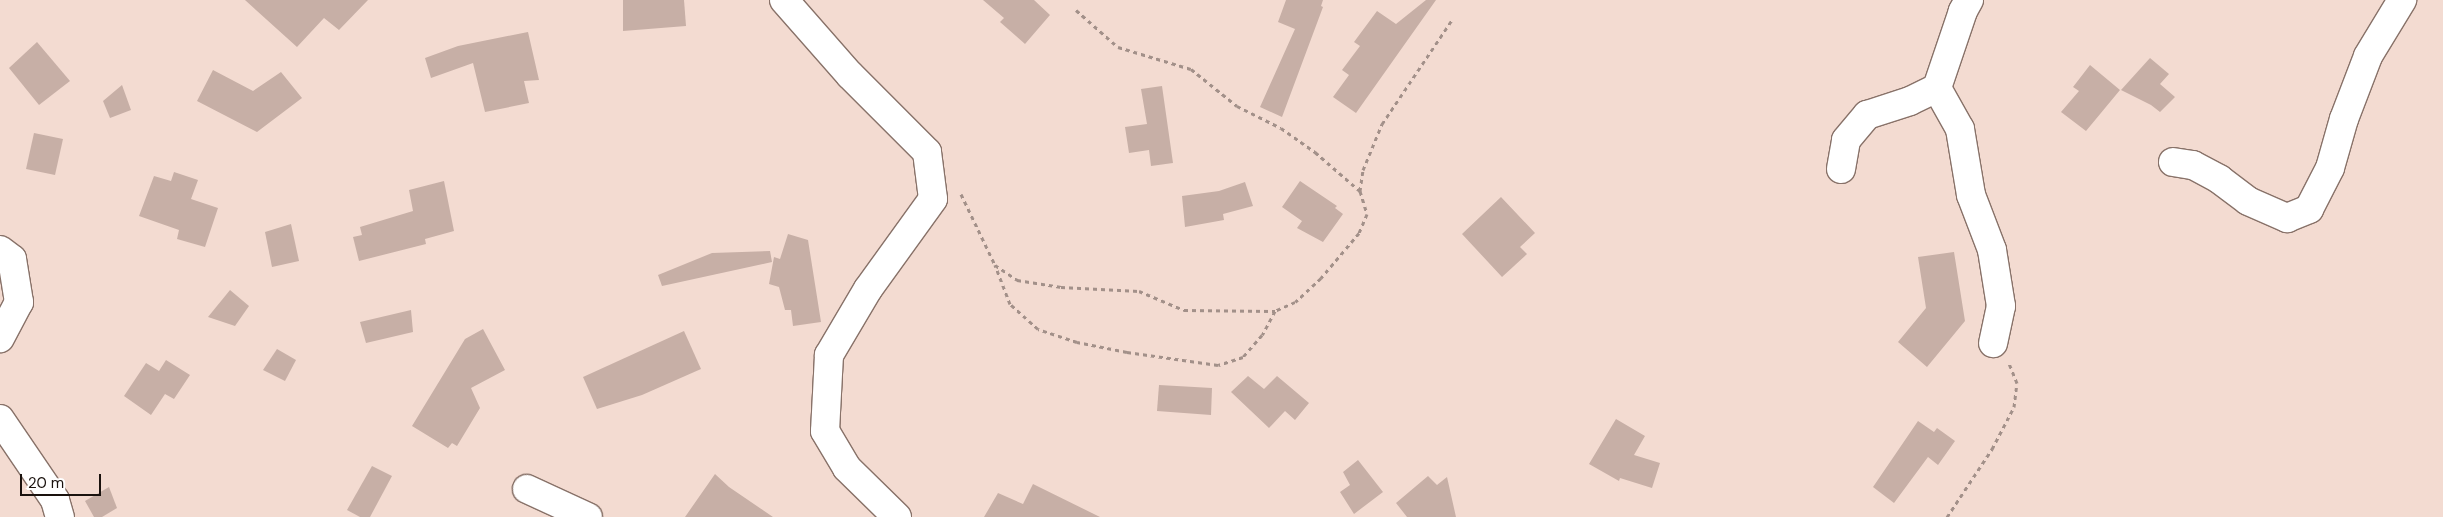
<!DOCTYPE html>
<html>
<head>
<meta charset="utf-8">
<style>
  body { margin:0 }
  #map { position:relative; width:2443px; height:517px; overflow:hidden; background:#f3dbd1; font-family:"DM Sans",sans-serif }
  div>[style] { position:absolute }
  .building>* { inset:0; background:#c7afa6 }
  .path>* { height:3px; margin-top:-1.5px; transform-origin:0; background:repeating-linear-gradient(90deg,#a29089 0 4px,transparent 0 8px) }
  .roads { filter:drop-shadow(1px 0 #887269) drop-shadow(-1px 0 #887269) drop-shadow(0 1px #887269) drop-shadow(0 -1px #887269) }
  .minor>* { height:28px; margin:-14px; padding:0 14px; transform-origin:14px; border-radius:14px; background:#fff }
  span { translate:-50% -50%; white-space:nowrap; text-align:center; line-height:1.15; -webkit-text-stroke:4px #fff; paint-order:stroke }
  .scale { position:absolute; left:20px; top:474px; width:81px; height:22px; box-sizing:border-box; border:2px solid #1a120e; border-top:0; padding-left:6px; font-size:15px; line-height:18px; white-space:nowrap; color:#1a120e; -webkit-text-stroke:4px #fff; paint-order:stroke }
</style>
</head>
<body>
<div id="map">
  <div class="building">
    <i style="clip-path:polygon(245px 0,368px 0,339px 30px,324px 18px,297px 47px)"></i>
    <i style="clip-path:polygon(623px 0,684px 0,686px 26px,623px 31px)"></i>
    <i style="clip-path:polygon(983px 0,1034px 0,1050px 15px,1025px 44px,1000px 22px,1004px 18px)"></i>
    <i style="clip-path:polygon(1286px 0,1323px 0,1321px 6px,1323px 7px,1282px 117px,1260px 107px,1295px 29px,1278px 22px)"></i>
    <i style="clip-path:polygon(1426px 0,1436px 0,1356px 113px,1333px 97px,1349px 75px,1342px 70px,1360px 46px,1354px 42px,1377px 11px,1396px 24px)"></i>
    <i style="clip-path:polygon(528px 32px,539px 80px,524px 81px,529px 103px,485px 112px,473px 63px,431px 78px,425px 58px,458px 46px)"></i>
    <i style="clip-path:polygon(37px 42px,70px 81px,39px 105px,9px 68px)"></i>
    <i style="clip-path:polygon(2150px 58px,2169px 74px,2160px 84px,2175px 97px,2160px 112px,2151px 105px,2121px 90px)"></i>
    <i style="clip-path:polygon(2090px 65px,2120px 90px,2086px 131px,2061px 112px,2079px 91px,2073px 87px)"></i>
    <i style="clip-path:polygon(213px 70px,253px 91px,281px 72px,302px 98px,257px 132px,197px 101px)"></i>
    <i style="clip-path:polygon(122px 85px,131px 110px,110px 118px,103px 101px)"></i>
    <i style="clip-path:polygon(1162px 86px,1173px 163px,1151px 166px,1149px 150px,1129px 153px,1125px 127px,1147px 124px,1141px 89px)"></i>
    <i style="clip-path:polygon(34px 133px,63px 139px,55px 175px,26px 169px)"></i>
    <i style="clip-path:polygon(174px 172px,198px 180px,191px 199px,218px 208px,205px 247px,177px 239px,179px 230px,139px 216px,154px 176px,171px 181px)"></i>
    <i style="clip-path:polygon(444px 181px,454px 231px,425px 239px,426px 244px,359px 261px,353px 237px,362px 235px,360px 227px,413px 211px,409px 190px)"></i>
    <i style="clip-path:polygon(1300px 181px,1337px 206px,1335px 208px,1343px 214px,1323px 242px,1297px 228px,1302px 221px,1282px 207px)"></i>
    <i style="clip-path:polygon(1245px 182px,1253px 206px,1223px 214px,1224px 220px,1185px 227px,1182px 196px,1219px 191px)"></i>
    <i style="clip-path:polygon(1501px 197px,1535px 233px,1520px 247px,1527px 254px,1502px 277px,1462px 234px)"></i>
    <i style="clip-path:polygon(291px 224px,299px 261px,272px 267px,265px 232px)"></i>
    <i style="clip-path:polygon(788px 234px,808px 240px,821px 322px,793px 326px,791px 310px,785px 310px,779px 287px,769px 284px,774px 257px,780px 259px)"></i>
    <i style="clip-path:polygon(770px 251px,772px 262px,662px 286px,658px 275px,712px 253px)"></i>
    <i style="clip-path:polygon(1954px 252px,1965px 321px,1927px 367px,1898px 342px,1926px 308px,1918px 257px)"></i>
    <i style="clip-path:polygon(230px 290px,249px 306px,235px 326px,208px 317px)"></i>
    <i style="clip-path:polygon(411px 310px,413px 332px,366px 343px,360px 322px)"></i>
    <i style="clip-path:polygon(483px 329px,505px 370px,471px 388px,480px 408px,457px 446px,452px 443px,448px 448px,412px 426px,465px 339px)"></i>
    <i style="clip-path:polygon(684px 331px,701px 369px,642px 395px,597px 409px,583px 377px)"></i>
    <i style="clip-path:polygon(277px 349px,296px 360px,285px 381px,263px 370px)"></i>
    <i style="clip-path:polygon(166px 360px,190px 375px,174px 399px,165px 394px,151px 415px,124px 396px,146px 363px,159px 371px)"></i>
    <i style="clip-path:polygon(1248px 376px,1264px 389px,1277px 376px,1309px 403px,1295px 420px,1285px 411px,1269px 428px,1231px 392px)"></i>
    <i style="clip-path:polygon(1159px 385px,1212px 388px,1211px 415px,1157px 411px)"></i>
    <i style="clip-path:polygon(1616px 419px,1645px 436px,1634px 455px,1660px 463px,1652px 488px,1620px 478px,1619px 481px,1589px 464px)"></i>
    <i style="clip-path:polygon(1918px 421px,1934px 432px,1937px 428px,1955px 441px,1938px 465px,1928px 457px,1894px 503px,1873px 487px)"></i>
    <i style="clip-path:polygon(1358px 460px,1383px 492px,1354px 514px,1340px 492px,1350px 485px,1343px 472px)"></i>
    <i style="clip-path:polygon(372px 466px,392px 476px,370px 517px,360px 517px,347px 510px)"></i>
    <i style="clip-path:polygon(715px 474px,729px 487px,773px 517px,685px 517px)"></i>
    <i style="clip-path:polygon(1428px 476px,1437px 485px,1447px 477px,1456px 517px,1407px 517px,1396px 503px)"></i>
    <i style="clip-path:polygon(1033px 484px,1100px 517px,984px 517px,998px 493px,1023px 504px)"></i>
    <i style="clip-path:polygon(109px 487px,117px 508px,102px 517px,94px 517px,85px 501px)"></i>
  </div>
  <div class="path">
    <i style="left:1076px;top:10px;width:56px;rotate:41.4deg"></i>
    <i style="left:1118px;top:47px;width:76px;rotate:16.8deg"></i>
    <i style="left:1191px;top:69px;width:59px;rotate:38.8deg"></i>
    <i style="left:1237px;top:106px;width:49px;rotate:26.6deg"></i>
    <i style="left:1281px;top:128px;width:42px;rotate:35.2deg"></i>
    <i style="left:1315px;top:152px;width:60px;rotate:40.9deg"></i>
    <i style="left:1360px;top:191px;width:24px;rotate:73deg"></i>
    <i style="left:1367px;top:214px;width:21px;rotate:113deg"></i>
    <i style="left:1359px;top:233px;width:59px;rotate:130.2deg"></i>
    <i style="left:1321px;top:278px;width:35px;rotate:137deg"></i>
    <i style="left:1295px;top:302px;width:22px;rotate:156deg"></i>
    <i style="left:1360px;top:191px;width:21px;rotate:-82deg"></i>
    <i style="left:1363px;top:170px;width:50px;rotate:-67.6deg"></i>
    <i style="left:1382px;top:124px;width:125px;rotate:-56.1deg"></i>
    <i style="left:961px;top:194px;width:79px;rotate:64.4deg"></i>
    <i style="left:995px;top:265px;width:27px;rotate:34deg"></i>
    <i style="left:1017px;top:280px;width:45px;rotate:9deg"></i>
    <i style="left:1061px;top:287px;width:78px;rotate:2.9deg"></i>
    <i style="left:1139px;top:291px;width:49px;rotate:22.9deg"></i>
    <i style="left:1184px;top:310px;width:91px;rotate:0.6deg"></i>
    <i style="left:1275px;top:311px;width:27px;rotate:118deg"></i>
    <i style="left:1262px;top:335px;width:29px;rotate:131deg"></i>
    <i style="left:1243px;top:357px;width:26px;rotate:162deg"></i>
    <i style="left:1218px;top:365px;width:92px;rotate:-171.9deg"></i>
    <i style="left:1127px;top:352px;width:51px;rotate:-168.7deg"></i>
    <i style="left:1077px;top:342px;width:41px;rotate:-161.6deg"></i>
    <i style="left:1038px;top:329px;width:38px;rotate:-138deg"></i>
    <i style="left:1010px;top:304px;width:42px;rotate:-111deg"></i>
    <i style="left:1947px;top:517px;width:82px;rotate:-56.5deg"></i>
    <i style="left:1992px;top:449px;width:47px;rotate:-62.4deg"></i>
    <i style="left:2014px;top:407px;width:24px;rotate:-83deg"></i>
    <i style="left:2017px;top:383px;width:22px;rotate:-112deg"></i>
  </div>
  <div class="roads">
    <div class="minor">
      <i style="left:784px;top:0;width:100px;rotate:48.7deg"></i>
      <i style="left:850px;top:75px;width:109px;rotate:45deg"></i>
      <i style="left:927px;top:152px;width:47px;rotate:82.7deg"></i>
      <i style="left:933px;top:199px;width:111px;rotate:125.8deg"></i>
      <i style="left:868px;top:289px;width:77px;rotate:120.6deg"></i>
      <i style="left:829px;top:355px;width:76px;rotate:93deg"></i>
      <i style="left:825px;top:431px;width:43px;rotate:59.3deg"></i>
      <i style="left:847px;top:468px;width:70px;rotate:44.4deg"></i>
      <i style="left:1969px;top:0;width:13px;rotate:119deg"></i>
      <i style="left:1963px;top:11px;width:81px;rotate:108.7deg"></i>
      <i style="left:1937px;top:88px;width:47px;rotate:60.7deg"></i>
      <i style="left:1960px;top:129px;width:67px;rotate:80.5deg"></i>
      <i style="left:1971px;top:195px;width:59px;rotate:69.1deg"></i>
      <i style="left:1992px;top:250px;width:57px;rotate:80.9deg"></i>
      <i style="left:2001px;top:306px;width:38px;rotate:102deg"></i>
      <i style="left:2173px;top:162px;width:20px;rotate:9deg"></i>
      <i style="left:2193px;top:165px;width:30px;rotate:28deg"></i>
      <i style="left:2219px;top:179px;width:36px;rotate:37deg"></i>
      <i style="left:2248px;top:201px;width:43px;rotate:23.6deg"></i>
      <i style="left:2287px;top:218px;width:24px;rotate:-22deg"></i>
      <i style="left:2309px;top:209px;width:46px;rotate:-62.9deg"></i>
      <i style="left:2330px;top:168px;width:51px;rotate:-74.1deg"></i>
      <i style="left:2344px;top:119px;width:67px;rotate:-69.1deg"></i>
      <i style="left:2368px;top:56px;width:66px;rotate:-58.7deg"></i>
      <i style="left:1841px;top:169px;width:29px;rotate:-80deg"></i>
      <i style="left:1846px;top:140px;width:33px;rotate:-50deg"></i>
      <i style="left:1867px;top:115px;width:45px;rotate:-18deg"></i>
      <i style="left:1910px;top:101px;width:30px;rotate:-26deg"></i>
      <i style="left:0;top:250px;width:15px;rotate:37deg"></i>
      <i style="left:12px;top:259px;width:44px;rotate:80.8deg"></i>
      <i style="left:19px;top:302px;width:41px;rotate:117.8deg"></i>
      <i style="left:0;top:419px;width:98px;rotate:55.8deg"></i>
      <i style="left:55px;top:500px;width:18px;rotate:74deg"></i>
      <i style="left:527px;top:489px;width:67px;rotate:24.7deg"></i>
    </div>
  </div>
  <div class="scale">20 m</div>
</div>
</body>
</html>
